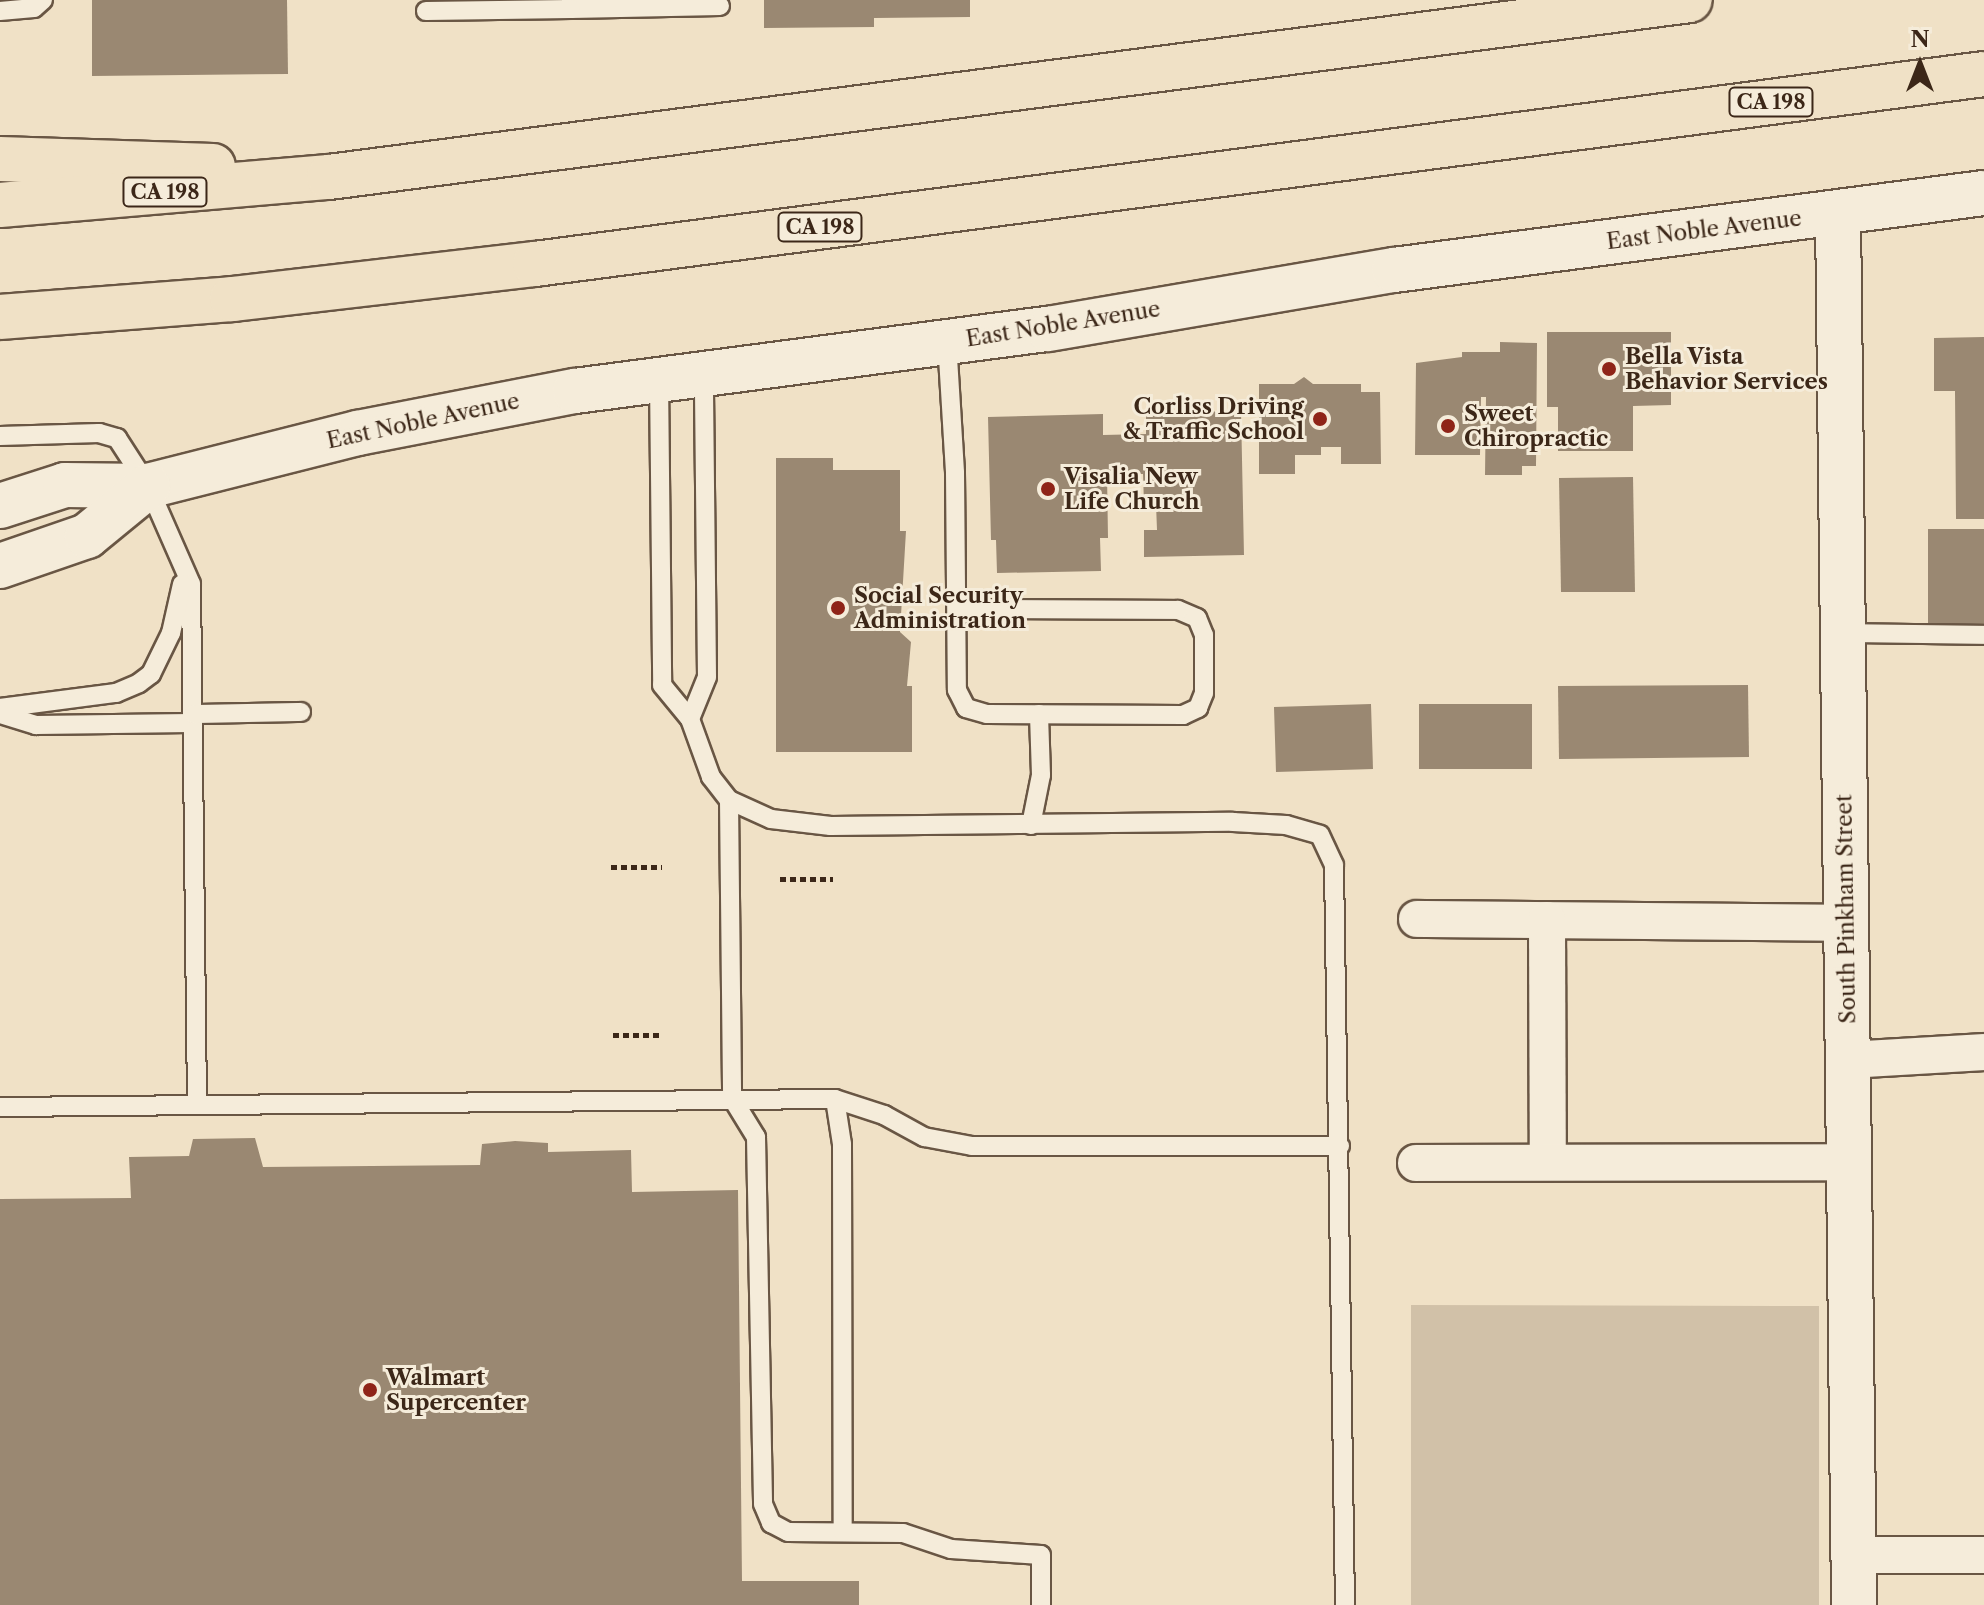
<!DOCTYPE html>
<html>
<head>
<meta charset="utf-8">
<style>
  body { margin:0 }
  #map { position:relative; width:1984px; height:1605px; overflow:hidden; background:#f0e1c6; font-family:"Libre Caslon Text",serif }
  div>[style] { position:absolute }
  .green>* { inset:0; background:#d1c1a8 }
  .building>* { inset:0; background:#9a8872 }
  .path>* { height:5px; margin-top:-2.5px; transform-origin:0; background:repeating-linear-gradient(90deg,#3c2718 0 6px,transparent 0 10px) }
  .roads { filter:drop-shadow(2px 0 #695644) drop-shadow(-2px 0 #695644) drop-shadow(0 2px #695644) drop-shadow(0 -2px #695644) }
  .service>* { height:18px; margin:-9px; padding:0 9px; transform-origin:9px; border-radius:9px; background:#f5ecda }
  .minor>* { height:36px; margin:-18px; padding:0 18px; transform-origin:18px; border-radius:18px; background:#f5ecda }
  .tertiary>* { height:44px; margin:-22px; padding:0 22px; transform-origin:22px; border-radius:22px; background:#f5ecda }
  .motorway>* { height:44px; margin:-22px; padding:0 22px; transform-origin:22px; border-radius:22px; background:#f0e1c6 }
  .dots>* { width:22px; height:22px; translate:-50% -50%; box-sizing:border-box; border:4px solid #f5ecda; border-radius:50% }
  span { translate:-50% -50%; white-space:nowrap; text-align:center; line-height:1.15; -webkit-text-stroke:6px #f5ecda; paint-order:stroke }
  .shield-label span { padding:2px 6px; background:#f5ecda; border:2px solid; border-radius:6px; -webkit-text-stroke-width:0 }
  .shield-label { font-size:20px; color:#3c2718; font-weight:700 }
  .street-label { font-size:22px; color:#3c2718 }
  .poi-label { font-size:22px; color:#3c2718; font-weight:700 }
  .left { translate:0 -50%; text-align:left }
  .right { translate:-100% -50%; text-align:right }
  .north { position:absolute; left:1880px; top:24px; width:80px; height:80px; -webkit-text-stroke:6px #f5ecda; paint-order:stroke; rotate:0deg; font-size:22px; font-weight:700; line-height:32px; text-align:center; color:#3c2718 }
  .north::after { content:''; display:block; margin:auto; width:28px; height:36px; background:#3c2718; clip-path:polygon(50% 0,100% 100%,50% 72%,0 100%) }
</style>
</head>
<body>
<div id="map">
  <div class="green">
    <i style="clip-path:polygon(1411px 1305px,1819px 1306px,1819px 1605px,1411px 1605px)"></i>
  </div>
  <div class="building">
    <i style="clip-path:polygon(92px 0,287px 0,288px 74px,92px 76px)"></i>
    <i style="clip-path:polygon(764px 0,970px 0,970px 17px,874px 18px,874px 27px,764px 28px)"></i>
    <i style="clip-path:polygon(1547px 332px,1671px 332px,1671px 405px,1633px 406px,1633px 451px,1558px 451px,1558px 407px,1547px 407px)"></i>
    <i style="clip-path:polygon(1984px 337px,1984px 519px,1956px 519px,1955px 391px,1934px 391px,1934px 338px)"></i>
    <i style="clip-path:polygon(1500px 342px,1537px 343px,1536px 466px,1522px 466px,1522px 475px,1485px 475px,1486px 397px,1481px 397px,1480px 455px,1415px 455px,1416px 363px,1462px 357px,1462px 352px,1500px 352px)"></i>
    <i style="clip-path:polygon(1304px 377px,1313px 384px,1361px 384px,1361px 392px,1380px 392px,1381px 464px,1341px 464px,1341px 447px,1321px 447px,1321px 455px,1295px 455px,1295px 474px,1259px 474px,1259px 384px,1294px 384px)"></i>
    <i style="clip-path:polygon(1241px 411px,1244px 555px,1144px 557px,1144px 530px,1157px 530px,1156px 504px,1144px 504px,1143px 474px,1107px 474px,1108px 538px,1100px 538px,1101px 571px,997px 573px,996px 540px,991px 540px,988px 417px,1103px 414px,1103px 435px,1146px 434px,1146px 413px)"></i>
    <i style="clip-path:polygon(776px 458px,833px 458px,833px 470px,900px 470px,900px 531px,906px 531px,900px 632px,911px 642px,907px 686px,912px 686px,912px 752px,776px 752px)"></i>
    <i style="clip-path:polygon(1633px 477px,1635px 592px,1561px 592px,1559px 478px)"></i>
    <i style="clip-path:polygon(1928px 529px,1984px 529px,1984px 626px,1928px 626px)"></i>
    <i style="clip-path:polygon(1748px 685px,1749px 757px,1559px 759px,1558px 686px)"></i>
    <i style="clip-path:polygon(1371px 704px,1373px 769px,1276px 772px,1274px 707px)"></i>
    <i style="clip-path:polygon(1419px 704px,1532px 704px,1532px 769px,1419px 769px)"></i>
    <i style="clip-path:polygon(255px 1138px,263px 1167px,480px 1165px,482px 1144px,515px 1141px,548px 1143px,548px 1152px,631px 1150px,632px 1192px,738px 1190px,742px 1581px,859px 1581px,859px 1605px,0 1605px,0 1199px,131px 1198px,129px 1157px,189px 1156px,193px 1139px)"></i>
  </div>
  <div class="path">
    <i style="left:611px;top:867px;width:51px"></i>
    <i style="left:780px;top:879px;width:53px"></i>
    <i style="left:613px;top:1035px;width:50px"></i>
  </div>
  <div class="roads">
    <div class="service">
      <i style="left:571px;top:0;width:9px;rotate:90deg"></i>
      <i style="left:571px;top:9px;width:149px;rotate:-1.2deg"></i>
      <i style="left:0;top:11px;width:34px;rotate:-5deg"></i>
      <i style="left:34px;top:8px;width:12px;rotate:-42deg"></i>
      <i style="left:426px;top:11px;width:145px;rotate:-0.8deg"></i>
      <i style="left:947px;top:341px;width:132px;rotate:86.5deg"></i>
      <i style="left:955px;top:473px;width:217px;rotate:89.5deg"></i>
      <i style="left:957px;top:690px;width:20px;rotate:63deg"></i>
      <i style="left:966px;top:708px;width:22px;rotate:16deg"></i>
      <i style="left:987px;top:714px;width:196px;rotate:0.3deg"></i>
      <i style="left:1183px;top:715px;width:17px;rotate:-25deg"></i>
      <i style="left:1198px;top:708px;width:16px;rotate:-68deg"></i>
      <i style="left:1204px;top:693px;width:58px;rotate:-90deg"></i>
      <i style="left:1204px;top:635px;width:18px;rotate:-112deg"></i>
      <i style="left:1197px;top:618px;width:21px;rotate:-157deg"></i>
      <i style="left:1178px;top:610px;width:220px;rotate:-179.7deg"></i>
      <i style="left:659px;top:378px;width:307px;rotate:89.4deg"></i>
      <i style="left:662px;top:685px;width:44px;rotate:50.5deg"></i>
      <i style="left:690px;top:719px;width:62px;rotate:70.1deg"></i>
      <i style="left:711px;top:777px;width:29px;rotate:52deg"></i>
      <i style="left:729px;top:800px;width:46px;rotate:24.3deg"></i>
      <i style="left:771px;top:819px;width:60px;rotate:6.7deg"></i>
      <i style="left:831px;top:826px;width:402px;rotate:-0.6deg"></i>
      <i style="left:1233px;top:822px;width:53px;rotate:3.2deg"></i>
      <i style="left:1286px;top:825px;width:35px;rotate:16deg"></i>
      <i style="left:1320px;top:835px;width:33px;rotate:65deg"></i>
      <i style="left:1334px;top:865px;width:740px;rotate:89.15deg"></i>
      <i style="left:0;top:436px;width:99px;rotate:-1.7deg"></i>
      <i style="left:99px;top:433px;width:19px;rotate:16deg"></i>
      <i style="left:117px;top:438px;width:57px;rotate:57.1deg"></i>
      <i style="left:148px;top:486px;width:107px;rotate:66.3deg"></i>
      <i style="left:191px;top:584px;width:519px;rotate:89.34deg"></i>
      <i style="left:1844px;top:633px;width:140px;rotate:0.8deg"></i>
      <i style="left:0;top:708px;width:117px;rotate:-7.4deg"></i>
      <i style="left:116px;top:693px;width:25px;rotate:-23deg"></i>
      <i style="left:139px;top:683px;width:15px;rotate:-37deg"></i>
      <i style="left:151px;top:674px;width:46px;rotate:-64deg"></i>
      <i style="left:171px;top:633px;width:50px;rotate:-77.3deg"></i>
      <i style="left:0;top:714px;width:38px;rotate:17deg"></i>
      <i style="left:36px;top:725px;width:154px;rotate:-0.7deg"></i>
      <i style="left:194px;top:714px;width:107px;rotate:-1.1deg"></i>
      <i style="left:690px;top:719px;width:45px;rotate:-68deg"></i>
      <i style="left:707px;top:677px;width:303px;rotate:-90.6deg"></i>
      <i style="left:729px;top:800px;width:298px;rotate:89.4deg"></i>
      <i style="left:732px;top:1098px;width:46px;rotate:58.4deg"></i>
      <i style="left:756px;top:1137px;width:367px;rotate:88.9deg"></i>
      <i style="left:763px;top:1504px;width:21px;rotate:67deg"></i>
      <i style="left:771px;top:1523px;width:19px;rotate:28deg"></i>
      <i style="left:788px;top:1532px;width:115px;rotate:0.5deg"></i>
      <i style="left:903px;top:1533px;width:51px;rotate:18.4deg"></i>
      <i style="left:951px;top:1549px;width:90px;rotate:3.8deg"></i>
      <i style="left:1041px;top:1555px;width:50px;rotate:90deg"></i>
      <i style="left:1031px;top:825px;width:51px;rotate:-78.7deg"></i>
      <i style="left:1041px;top:775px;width:61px;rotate:-91.9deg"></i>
      <i style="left:835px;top:1099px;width:46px;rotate:81.2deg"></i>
      <i style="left:842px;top:1144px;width:388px;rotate:89.9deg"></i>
      <i style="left:0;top:1107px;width:835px;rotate:-0.55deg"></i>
      <i style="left:835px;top:1099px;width:52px;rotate:18.1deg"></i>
      <i style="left:884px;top:1115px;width:46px;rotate:28.8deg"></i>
      <i style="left:924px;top:1137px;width:49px;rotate:10.6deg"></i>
      <i style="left:972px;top:1146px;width:368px"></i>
    </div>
    <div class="minor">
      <i style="left:1417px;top:919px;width:428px;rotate:0.5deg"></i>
      <i style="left:1547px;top:920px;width:240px;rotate:89.8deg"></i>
      <i style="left:1849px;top:1060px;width:135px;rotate:-3.4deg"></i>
      <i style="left:1416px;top:1163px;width:433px;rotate:-0.1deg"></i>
      <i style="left:1854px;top:1555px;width:130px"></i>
    </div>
    <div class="tertiary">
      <i style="left:1838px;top:213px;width:1392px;rotate:89.34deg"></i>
      <i style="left:0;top:506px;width:68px;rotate:-17.9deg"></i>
      <i style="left:65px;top:485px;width:83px;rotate:0.7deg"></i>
      <i style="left:148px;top:486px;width:217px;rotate:-14.2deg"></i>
      <i style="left:358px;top:433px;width:221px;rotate:-11deg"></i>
      <i style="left:575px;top:391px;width:477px;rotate:-7.5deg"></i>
      <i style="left:1048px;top:329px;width:351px;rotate:-9.7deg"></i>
      <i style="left:1394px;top:270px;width:595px;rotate:-7.44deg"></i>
      <i style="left:0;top:566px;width:92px;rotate:-19deg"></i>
      <i style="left:87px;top:536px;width:79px;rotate:-39.3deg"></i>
    </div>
    <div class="motorway">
      <i style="left:0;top:159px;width:213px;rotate:1.9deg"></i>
      <i style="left:0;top:205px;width:330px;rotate:-4.9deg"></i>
      <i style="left:329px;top:177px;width:1372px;rotate:-7.41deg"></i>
      <i style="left:0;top:317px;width:233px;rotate:-4.4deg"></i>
      <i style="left:232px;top:299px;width:305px;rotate:-6.6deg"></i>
      <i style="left:535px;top:264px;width:1461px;rotate:-7.47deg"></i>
    </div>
  </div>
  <div class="dots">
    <i style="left:1609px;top:369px;background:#8f2418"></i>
    <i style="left:1320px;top:419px;background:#8f2418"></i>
    <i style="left:1448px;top:426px;background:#8f2418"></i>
    <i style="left:1048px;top:489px;background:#8f2418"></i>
    <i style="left:838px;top:608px;background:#8f2418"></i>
    <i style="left:370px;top:1390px;background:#8f2418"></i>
  </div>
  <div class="shield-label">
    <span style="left:1771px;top:102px">CA 198</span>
    <span style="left:165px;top:192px">CA 198</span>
    <span style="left:820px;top:227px">CA 198</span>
  </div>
  <div class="street-label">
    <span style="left:1704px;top:230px;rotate:-7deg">East Noble Avenue</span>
    <span style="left:1063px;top:324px;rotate:-9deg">East Noble Avenue</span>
    <span style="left:423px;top:421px;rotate:-12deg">East Noble Avenue</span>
    <span style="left:1846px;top:909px;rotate:-91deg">South Pinkham Street</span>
  </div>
  <div class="poi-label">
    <span class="left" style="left:1625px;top:369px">Bella Vista<br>Behavior Services</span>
    <span class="right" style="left:1304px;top:419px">Corliss Driving<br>&amp; Traffic School</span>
    <span class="left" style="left:1464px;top:426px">Sweet<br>Chiropractic</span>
    <span class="left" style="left:1064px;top:489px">Visalia New<br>Life Church</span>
    <span class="left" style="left:854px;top:608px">Social Security<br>Administration</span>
    <span class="left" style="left:386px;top:1390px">Walmart<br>Supercenter</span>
  </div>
  <div class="north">N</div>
</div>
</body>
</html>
